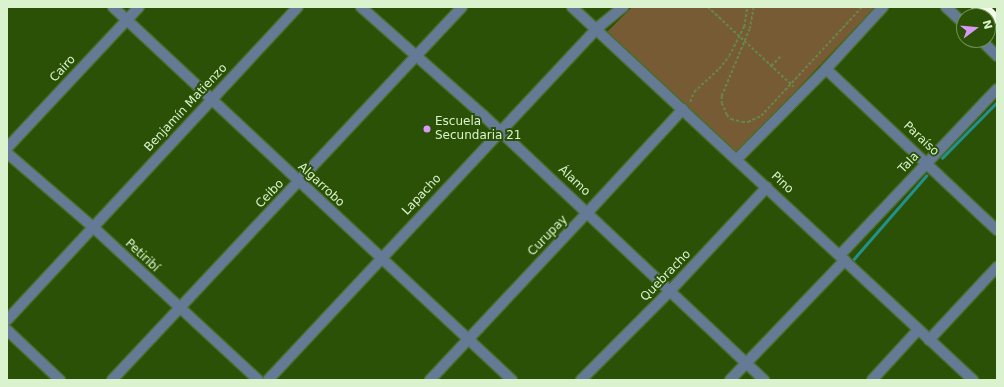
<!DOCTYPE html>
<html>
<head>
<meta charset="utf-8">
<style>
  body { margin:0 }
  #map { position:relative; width:1004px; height:387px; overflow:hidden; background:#2a5105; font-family:"DejaVu Sans",sans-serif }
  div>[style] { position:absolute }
  .green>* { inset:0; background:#775b35 }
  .stream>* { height:2.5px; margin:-1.25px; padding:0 1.25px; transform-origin:1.25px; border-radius:1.25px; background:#239090 }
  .building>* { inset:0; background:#f3fced }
  .path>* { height:1.5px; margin-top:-0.75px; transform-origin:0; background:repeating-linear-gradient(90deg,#658748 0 3px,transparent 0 5px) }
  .roads { filter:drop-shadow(1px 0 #4a6e29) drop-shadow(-1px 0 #4a6e29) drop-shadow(0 1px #4a6e29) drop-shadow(0 -1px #4a6e29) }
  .minor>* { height:10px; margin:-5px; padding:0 5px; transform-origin:5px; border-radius:5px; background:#647a95 }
  .dots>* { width:11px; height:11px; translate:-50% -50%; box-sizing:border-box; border:2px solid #2a5105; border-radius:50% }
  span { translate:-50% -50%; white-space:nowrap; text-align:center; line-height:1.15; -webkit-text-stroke:4px #2a5105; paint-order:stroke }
  .street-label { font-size:12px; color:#daf2cd }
  .poi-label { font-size:12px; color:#daf2cd }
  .left { translate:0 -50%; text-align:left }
  .frame { position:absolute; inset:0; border:8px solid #daf2cd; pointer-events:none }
  .north { position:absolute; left:956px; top:8px; width:40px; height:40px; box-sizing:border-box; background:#2a5105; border:1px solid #709155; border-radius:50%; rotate:74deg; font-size:11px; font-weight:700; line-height:16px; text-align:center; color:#daf2cd }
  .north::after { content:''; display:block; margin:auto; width:14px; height:18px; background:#d99af7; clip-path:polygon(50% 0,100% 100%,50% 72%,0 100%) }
</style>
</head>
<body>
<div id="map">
  <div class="green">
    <i style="clip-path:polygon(632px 7px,875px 7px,738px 152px,732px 150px,607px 32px)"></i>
  </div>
  <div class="stream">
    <i style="left:942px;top:158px;width:78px;rotate:-45.5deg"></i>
    <i style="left:852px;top:261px;width:113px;rotate:-49deg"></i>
  </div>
  <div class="building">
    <i style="clip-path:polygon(970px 7px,991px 7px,997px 13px,997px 22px,988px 31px,988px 16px,979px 16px)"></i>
  </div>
  <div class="path">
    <i style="left:708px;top:7px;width:117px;rotate:42.9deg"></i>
    <i style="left:754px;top:7px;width:22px;rotate:100deg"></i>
    <i style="left:750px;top:29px;width:73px;rotate:112.7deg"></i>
    <i style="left:722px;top:96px;width:7px;rotate:90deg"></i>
    <i style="left:722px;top:103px;width:13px;rotate:67deg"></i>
    <i style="left:727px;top:115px;width:6px;rotate:45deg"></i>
    <i style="left:731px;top:119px;width:11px;rotate:15deg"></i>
    <i style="left:742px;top:122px;width:6px"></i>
    <i style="left:748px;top:122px;width:14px;rotate:-25deg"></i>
    <i style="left:761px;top:116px;width:149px;rotate:-47.2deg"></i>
    <i style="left:771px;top:66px;width:14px;rotate:-45deg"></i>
    <i style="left:690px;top:102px;width:11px;rotate:-68deg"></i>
    <i style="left:694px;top:92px;width:34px;rotate:-43deg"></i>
    <i style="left:719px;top:69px;width:16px;rotate:-52deg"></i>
    <i style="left:729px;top:56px;width:33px;rotate:-63deg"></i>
    <i style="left:744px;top:27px;width:20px;rotate:-81deg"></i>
  </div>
  <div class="roads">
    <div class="minor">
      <i style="left:113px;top:7px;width:546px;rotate:43.07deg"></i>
      <i style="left:361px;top:7px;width:164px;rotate:41.5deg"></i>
      <i style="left:484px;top:116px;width:385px;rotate:43.3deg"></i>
      <i style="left:572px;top:7px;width:548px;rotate:42.93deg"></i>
      <i style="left:946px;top:7px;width:25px;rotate:43deg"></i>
      <i style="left:981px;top:40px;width:23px;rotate:45deg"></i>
      <i style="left:826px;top:69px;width:235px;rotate:43.3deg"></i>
      <i style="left:7px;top:148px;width:193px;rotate:-46.9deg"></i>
      <i style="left:7px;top:153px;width:113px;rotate:40.7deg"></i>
      <i style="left:93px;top:227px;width:225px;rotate:42.8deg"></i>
      <i style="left:737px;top:159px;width:127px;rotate:-45.3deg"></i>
      <i style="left:826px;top:69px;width:84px;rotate:-47.4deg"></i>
      <i style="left:840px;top:255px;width:228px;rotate:-46.6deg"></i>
      <i style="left:7px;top:320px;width:427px;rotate:-47.1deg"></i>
      <i style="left:7px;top:330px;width:73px;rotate:43.3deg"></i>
      <i style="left:929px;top:340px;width:100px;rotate:-47deg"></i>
      <i style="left:112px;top:380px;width:511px;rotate:-46.82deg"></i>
      <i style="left:268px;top:380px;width:480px;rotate:-46.9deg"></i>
      <i style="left:596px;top:29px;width:35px;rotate:-39deg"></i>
      <i style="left:430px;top:380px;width:231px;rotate:-46.8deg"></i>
      <i style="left:588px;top:212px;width:140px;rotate:-47.3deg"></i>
      <i style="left:581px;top:380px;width:126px;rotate:-45deg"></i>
      <i style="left:670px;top:291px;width:142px;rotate:-47deg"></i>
      <i style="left:730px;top:380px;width:166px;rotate:-46.2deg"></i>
      <i style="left:872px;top:380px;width:68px;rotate:-47.4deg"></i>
    </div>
  </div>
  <div class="dots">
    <i style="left:427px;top:129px;background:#d99af7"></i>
  </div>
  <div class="street-label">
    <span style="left:63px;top:69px;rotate:-47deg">Cairo</span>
    <span style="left:186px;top:108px;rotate:-47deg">Benjamín Matienzo</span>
    <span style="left:921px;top:139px;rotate:43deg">Paraíso</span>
    <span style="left:909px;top:163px;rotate:-47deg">Tala</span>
    <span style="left:574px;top:181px;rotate:43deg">Álamo</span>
    <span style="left:782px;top:183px;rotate:43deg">Pino</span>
    <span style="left:321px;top:185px;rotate:43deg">Algarrobo</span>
    <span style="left:270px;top:194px;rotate:-46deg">Ceibo</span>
    <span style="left:422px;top:195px;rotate:-47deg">Lapacho</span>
    <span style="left:548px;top:236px;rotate:-46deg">Curupay</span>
    <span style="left:142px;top:256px;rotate:43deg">Petiribí</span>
    <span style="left:666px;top:276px;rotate:-46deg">Quebracho</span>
  </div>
  <div class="poi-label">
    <span class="left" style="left:435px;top:129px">Escuela<br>Secundaria 21</span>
  </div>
  <div class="frame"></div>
  <div class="north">N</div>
</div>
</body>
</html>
